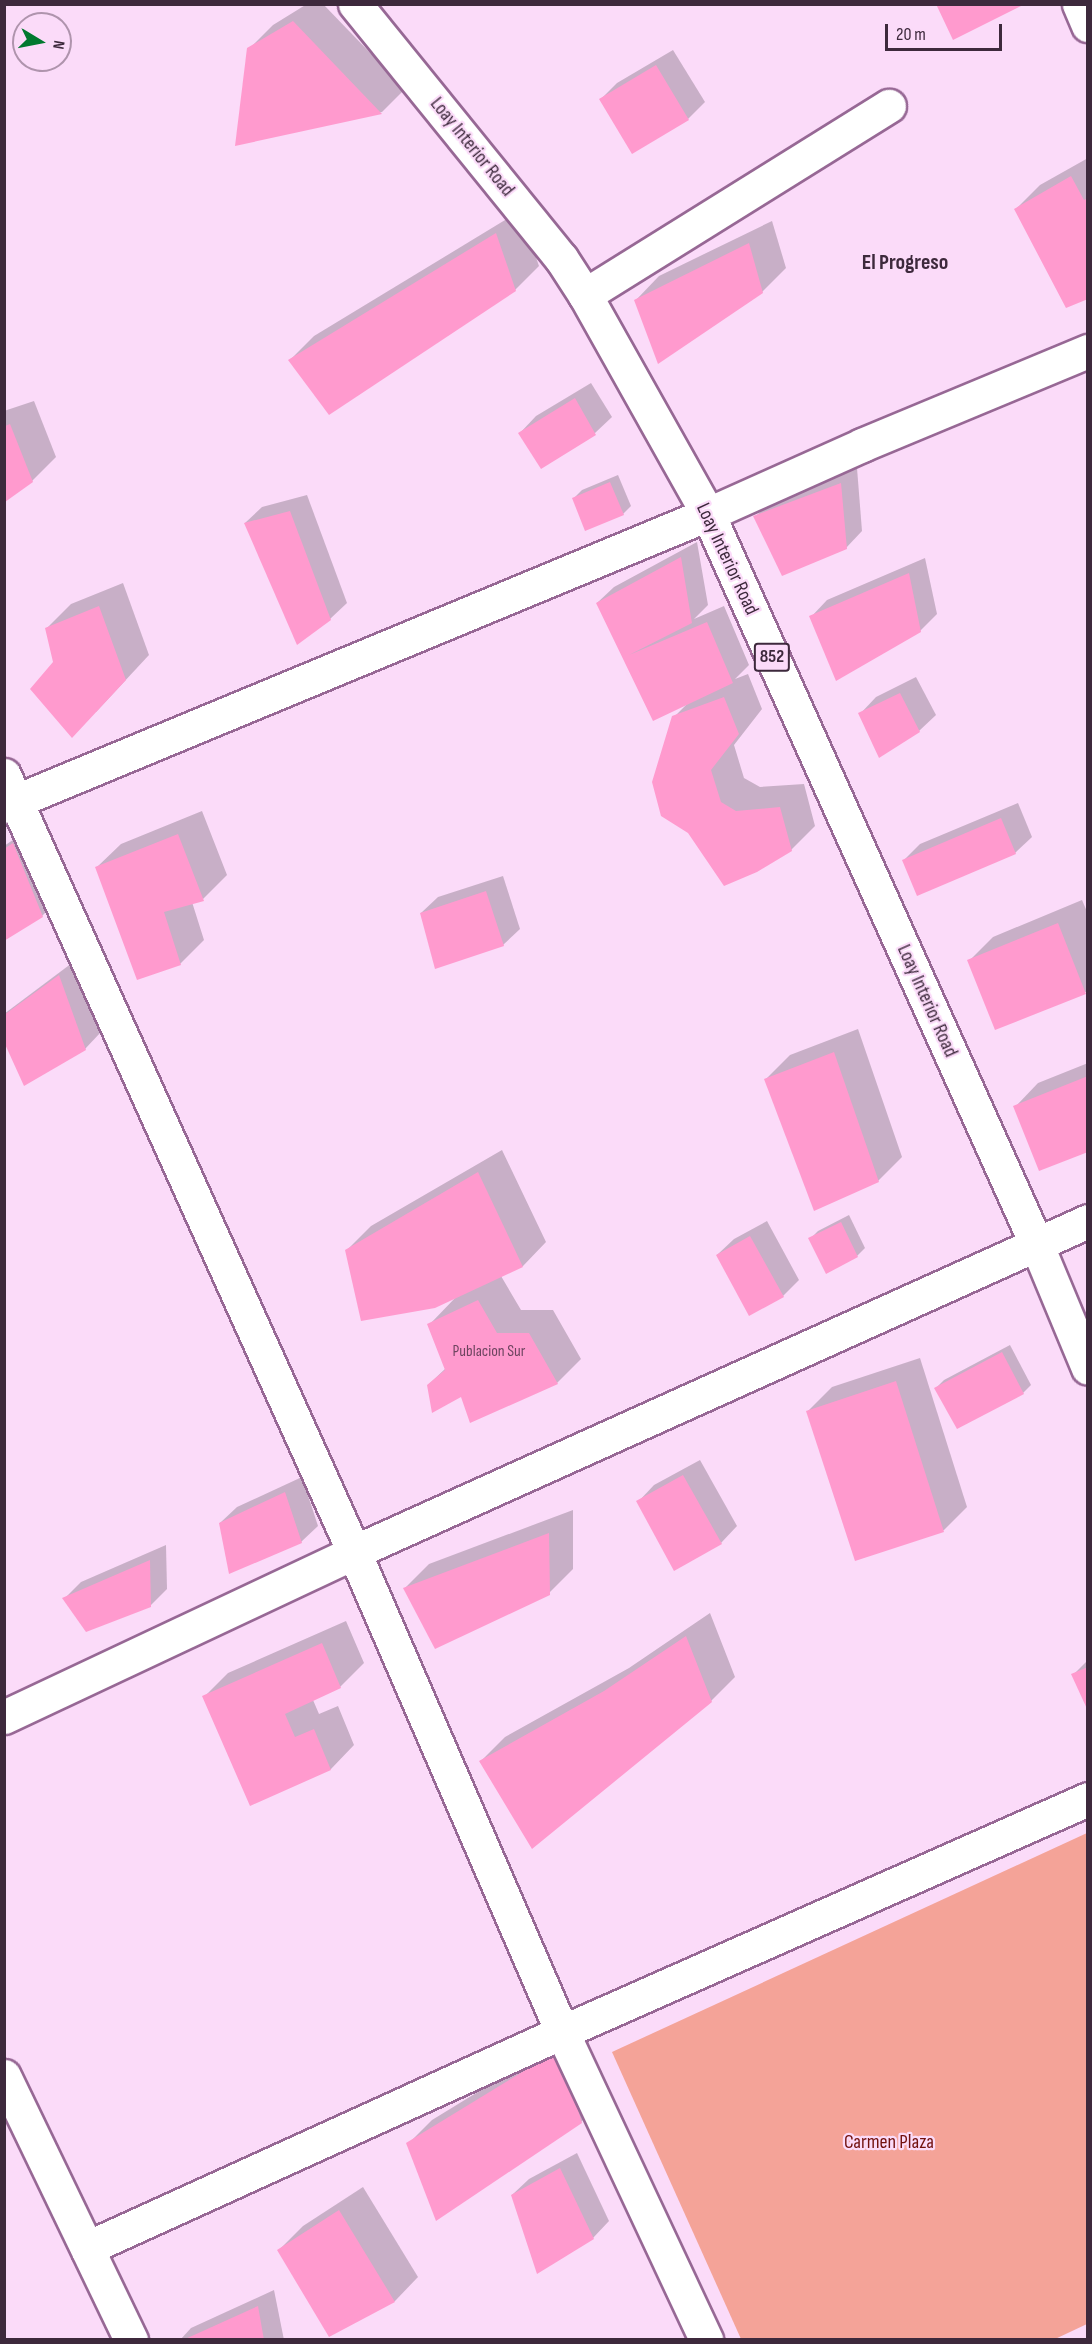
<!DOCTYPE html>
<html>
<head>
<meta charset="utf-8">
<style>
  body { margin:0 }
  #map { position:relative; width:1092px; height:2344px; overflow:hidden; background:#fbdbf9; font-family:"Sofia Sans Condensed",sans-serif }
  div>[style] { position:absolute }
  .green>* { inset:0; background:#f4a398 }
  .shadow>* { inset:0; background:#0003 }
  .building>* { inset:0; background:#ff9ace }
  .roads { filter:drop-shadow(2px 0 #976895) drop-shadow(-2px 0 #976895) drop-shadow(0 2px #976895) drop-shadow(0 -2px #976895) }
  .minor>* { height:33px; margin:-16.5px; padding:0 16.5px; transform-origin:16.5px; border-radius:16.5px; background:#fff }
  .major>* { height:33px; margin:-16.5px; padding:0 16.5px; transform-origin:16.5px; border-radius:16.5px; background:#fff }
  span { translate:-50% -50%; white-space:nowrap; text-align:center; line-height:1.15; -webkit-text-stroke:4.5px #fbdbf9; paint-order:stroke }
  .number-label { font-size:16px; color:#6e4560 }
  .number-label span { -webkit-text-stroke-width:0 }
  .shield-label span { padding:2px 4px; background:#fbdbf9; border:2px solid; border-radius:4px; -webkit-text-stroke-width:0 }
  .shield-label { font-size:18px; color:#3d293c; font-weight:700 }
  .street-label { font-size:20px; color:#3d293c }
  .park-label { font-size:20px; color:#72100d }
  .quarter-label { font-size:22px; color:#3d293c; font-weight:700 }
  .frame { position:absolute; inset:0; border:6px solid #3d293c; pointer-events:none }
  .north { position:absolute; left:12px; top:12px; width:60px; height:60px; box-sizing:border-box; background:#fbdbf9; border:2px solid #af94ad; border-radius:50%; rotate:100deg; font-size:16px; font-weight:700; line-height:24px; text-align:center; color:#3d293c }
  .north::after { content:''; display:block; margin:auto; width:21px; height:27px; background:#01792f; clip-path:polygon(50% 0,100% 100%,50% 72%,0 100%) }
  .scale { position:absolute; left:885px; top:24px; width:117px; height:27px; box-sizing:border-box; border:3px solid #3d293c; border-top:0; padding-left:8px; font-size:18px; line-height:21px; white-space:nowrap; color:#3d293c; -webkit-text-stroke:4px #fbdbf9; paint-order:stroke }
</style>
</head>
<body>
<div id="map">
  <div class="green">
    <i style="clip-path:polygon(1087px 1833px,1087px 2324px,1053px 2340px,741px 2339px,612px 2052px)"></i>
  </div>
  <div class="shadow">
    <i style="clip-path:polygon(307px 4px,323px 4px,405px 89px,382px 112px,237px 144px,249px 49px,273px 25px)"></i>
    <i style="clip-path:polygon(673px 50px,705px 102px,688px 119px,633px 152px,601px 99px,617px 83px)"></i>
    <i style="clip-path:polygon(1088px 158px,1088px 297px,1016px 209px,1040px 185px)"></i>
    <i style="clip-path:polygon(520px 211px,539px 266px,515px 290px,290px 360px,314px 336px)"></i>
    <i style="clip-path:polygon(772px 221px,786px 268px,762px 292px,636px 300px,659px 276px)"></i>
    <i style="clip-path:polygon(591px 383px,612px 417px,595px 433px,541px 467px,520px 433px,536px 416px)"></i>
    <i style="clip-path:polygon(34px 401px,56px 457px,32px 481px,4px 500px,4px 411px)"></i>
    <i style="clip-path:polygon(857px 468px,862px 531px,846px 548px,755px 517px,772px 500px)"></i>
    <i style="clip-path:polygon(618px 475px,631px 506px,623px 514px,574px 498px,582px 490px)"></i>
    <i style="clip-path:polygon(307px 495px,347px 603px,330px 619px,245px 523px,262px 507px)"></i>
    <i style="clip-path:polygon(697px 542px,708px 605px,694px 619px,724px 606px,749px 665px,735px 679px,748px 674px,762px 709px,734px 745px,744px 778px,760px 787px,804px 784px,815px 826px,791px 850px,756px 871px,674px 717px,687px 704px,654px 719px,597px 603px,614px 587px)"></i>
    <i style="clip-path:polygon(925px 558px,937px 614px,920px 631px,811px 617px,827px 600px)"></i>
    <i style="clip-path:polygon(123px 583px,149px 655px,96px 712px,54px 663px,47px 628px,71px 604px)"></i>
    <i style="clip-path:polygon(916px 677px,936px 715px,919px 731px,879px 756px,860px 714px,876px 697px)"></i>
    <i style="clip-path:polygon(1018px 803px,1032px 837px,1015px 853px,904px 860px,920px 844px)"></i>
    <i style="clip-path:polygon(202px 811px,227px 875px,203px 899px,192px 902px,204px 940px,180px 964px,97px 867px,121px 844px)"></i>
    <i style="clip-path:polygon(29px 829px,59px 899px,42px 916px,4px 939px,4px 846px)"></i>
    <i style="clip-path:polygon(503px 876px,520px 929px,503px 945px,421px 913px,438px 897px)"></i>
    <i style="clip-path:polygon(1082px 900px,1088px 914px,1088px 991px,996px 1028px,969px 961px,993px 937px)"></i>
    <i style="clip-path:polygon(76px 960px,101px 1032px,85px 1049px,4px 1039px,4px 1014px)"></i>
    <i style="clip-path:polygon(858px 1029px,902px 1157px,878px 1181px,766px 1079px,790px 1055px)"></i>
    <i style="clip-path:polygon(1088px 1063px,1088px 1150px,1015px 1107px,1038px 1083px)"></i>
    <i style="clip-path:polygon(502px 1150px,546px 1242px,523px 1266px,501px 1276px,521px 1310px,553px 1310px,581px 1359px,557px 1383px,462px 1394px,428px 1385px,446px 1368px,429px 1325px,456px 1297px,347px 1250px,371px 1226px)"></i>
    <i style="clip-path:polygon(849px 1215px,865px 1248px,857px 1256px,810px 1239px,818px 1231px)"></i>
    <i style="clip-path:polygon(767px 1221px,799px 1280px,783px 1296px,717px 1255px,734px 1239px)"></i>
    <i style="clip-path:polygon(1010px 1345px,1031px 1385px,1023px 1393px,936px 1388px,944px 1380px)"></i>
    <i style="clip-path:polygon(920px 1358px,967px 1507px,944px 1530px,856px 1560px,808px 1411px,832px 1387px)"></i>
    <i style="clip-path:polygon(700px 1460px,737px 1526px,721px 1543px,638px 1502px,654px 1485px)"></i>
    <i style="clip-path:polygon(302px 1477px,318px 1526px,301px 1542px,220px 1523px,237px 1507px)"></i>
    <i style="clip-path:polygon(573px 1510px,573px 1569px,549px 1593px,405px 1588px,429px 1564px)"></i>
    <i style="clip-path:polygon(166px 1545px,167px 1589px,150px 1606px,64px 1599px,81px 1582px)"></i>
    <i style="clip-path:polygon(710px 1613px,735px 1677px,711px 1701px,481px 1761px,505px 1737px,629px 1668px)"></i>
    <i style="clip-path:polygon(346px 1621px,364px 1663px,340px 1687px,313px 1700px,319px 1714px,338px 1706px,354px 1745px,331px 1769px,251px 1804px,204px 1697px,228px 1673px)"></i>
    <i style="clip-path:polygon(1088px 1660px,1088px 1707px,1073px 1675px)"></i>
    <i style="clip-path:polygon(584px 2027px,605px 2098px,581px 2122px,408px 2144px,432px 2120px)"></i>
    <i style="clip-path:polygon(577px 2153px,609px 2221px,593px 2238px,512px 2195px,529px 2179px)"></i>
    <i style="clip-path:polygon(363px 2187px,418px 2277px,395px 2301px,330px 2335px,279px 2250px,303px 2226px)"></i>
    <i style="clip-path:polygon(274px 2290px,284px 2340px,180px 2340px,191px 2328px)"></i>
  </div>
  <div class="building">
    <i style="clip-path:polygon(936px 4px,1021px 4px,1021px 6px,953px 40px)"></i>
    <i style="clip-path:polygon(293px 21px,382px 114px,235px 146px,247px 48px)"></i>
    <i style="clip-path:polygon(656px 65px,689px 120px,632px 154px,599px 99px)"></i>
    <i style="clip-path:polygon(1071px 176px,1084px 200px,1088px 198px,1088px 299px,1066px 308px,1014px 209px)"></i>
    <i style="clip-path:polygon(496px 233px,516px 291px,329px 415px,288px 360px)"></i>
    <i style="clip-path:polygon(749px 243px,763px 293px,658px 364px,634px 300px)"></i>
    <i style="clip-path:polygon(575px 398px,596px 435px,541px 469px,518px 433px)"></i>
    <i style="clip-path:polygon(10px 424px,33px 482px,5px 502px,5px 426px)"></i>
    <i style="clip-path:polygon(610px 482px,624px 515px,585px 531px,572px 498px)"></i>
    <i style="clip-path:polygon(841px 483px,847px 549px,782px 576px,753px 516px)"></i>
    <i style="clip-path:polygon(290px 511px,331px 620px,297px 645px,244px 523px)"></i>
    <i style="clip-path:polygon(681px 557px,692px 623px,629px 655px,707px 622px,733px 683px,653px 721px,596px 603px)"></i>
    <i style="clip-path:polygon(909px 573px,921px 632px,836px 681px,809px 616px)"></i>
    <i style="clip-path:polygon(99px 606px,126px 680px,72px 738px,30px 689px,53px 662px,45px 628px)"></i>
    <i style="clip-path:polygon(900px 693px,920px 732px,879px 758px,858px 713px)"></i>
    <i style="clip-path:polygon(724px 697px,739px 734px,711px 770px,721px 802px,736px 811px,780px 807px,792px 851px,757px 872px,724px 886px,688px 833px,661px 816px,652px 782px,672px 716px)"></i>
    <i style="clip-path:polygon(1001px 818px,1016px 854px,917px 896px,902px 860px)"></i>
    <i style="clip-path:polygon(178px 834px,204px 901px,164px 912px,181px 965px,137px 980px,95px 867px)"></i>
    <i style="clip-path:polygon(13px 843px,43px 917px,4px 941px,4px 849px)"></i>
    <i style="clip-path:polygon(486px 891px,504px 946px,435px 969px,420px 913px)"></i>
    <i style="clip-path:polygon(1058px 923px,1086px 994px,995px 1030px,967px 960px)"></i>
    <i style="clip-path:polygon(59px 975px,86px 1050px,24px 1086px,4px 1042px,4px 1015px)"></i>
    <i style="clip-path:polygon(834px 1052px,879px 1182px,814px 1211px,764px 1079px)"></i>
    <i style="clip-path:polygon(1088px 1076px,1088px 1152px,1039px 1171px,1013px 1106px)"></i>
    <i style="clip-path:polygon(478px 1172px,523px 1267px,435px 1308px,361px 1321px,345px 1250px)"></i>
    <i style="clip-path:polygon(841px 1222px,858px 1257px,826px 1274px,808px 1238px)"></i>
    <i style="clip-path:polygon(750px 1236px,784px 1297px,749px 1316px,716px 1255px)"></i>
    <i style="clip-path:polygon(478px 1300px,497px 1333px,529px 1333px,558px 1384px,470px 1423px,461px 1397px,432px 1413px,427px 1385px,445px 1370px,427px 1324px)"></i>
    <i style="clip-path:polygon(1002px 1352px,1024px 1394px,957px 1429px,934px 1388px)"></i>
    <i style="clip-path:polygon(896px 1381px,944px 1532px,855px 1561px,806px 1411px)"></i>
    <i style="clip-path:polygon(683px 1475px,722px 1544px,674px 1571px,636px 1501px)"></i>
    <i style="clip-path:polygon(285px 1492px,302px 1543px,229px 1574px,219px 1523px)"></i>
    <i style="clip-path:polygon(549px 1533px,550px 1595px,435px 1649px,403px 1588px)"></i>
    <i style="clip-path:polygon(150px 1560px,151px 1607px,86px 1632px,62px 1598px)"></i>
    <i style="clip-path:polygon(686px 1636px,712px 1702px,532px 1849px,479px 1761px,604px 1691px)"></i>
    <i style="clip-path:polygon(322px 1643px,341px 1688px,285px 1714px,295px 1737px,314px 1729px,331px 1770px,250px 1806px,202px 1696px)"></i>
    <i style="clip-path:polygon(1088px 1667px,1088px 1711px,1071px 1674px)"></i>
    <i style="clip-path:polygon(560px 2049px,582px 2123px,436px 2221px,406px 2143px)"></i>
    <i style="clip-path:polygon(560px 2168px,594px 2239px,537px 2274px,511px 2195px)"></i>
    <i style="clip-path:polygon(339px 2210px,395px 2302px,329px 2337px,277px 2250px)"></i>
    <i style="clip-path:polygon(258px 2306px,264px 2340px,183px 2340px)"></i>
  </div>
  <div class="roads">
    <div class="minor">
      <i style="left:1079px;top:4px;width:23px;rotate:67deg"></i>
      <i style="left:585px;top:295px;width:358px;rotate:-31.9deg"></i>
      <i style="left:4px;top:775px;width:852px;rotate:65.75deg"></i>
      <i style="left:354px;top:1552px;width:523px;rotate:66.57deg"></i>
      <i style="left:562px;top:2032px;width:340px;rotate:64.9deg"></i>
      <i style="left:4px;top:806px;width:762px;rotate:-22.53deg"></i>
      <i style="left:708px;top:514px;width:169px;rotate:-24.1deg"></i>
      <i style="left:862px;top:445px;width:245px;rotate:-22.6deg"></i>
      <i style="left:4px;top:1717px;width:387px;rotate:-25.2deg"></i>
      <i style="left:354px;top:1552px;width:805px;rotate:-24.27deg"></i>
      <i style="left:4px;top:2076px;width:293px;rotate:64.3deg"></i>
      <i style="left:87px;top:2248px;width:522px;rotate:-24.45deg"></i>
      <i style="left:562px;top:2032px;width:575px;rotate:-23.89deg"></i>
    </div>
    <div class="major">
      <i style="left:355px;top:4px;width:327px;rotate:51deg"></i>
      <i style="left:561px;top:258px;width:44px;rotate:57deg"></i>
      <i style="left:585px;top:295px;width:251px;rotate:60.7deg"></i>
      <i style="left:708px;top:514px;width:799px;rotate:65.78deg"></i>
      <i style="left:1036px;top:1243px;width:135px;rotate:67.4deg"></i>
    </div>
  </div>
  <div class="number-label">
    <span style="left:489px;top:1352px">Publacion Sur</span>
  </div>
  <div class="shield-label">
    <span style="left:772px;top:657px">852</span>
  </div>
  <div class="street-label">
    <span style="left:472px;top:147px;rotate:51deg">Loay Interior Road</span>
    <span style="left:727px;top:559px;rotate:65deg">Loay Interior Road</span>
    <span style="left:927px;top:1001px;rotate:66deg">Loay Interior Road</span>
  </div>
  <div class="park-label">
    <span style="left:889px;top:2142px">Carmen Plaza</span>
  </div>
  <div class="quarter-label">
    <span style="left:905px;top:263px">El Progreso</span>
  </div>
  <div class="frame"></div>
  <div class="north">N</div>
  <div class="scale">20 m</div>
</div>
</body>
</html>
